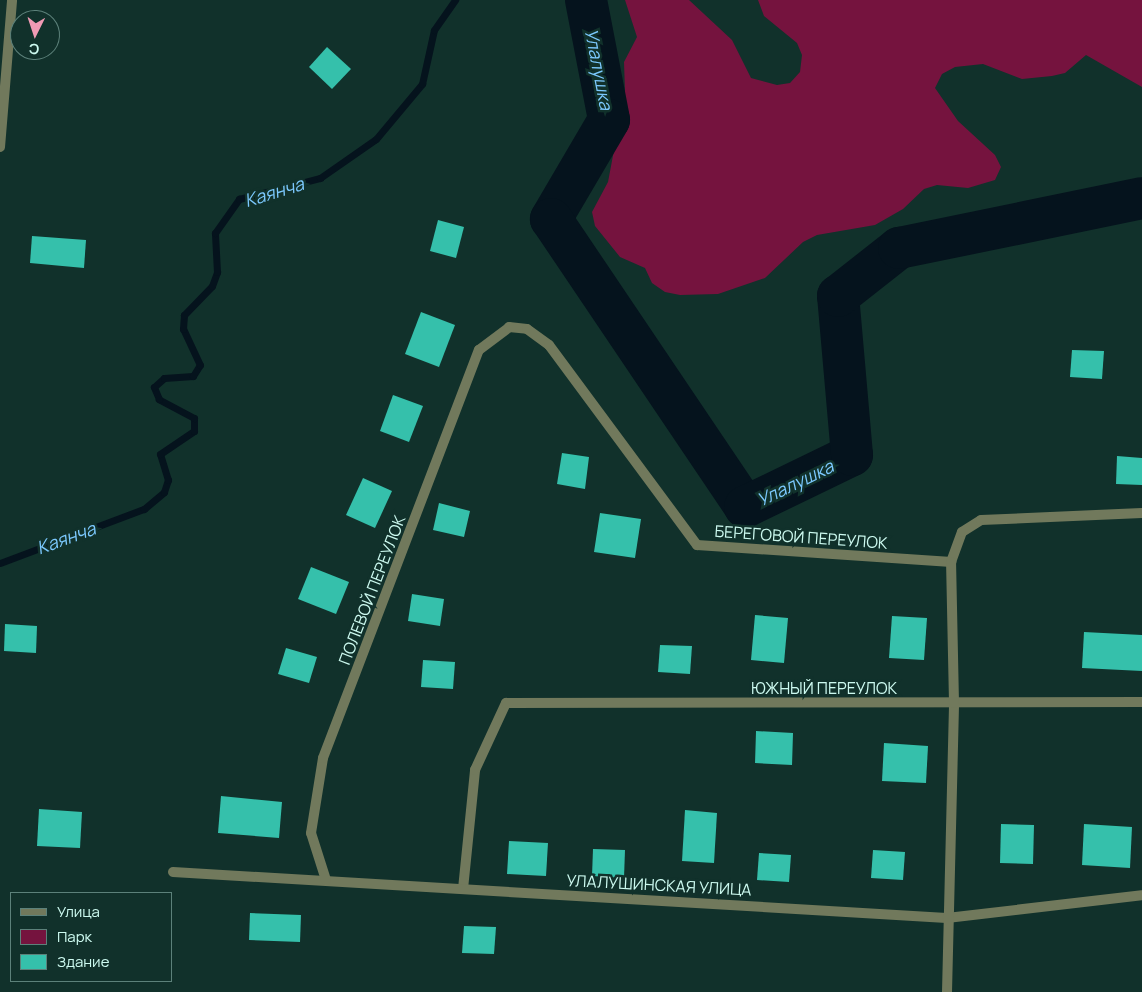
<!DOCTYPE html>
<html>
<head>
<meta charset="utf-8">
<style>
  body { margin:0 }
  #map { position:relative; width:1142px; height:992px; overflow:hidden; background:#11312b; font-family:Manrope,sans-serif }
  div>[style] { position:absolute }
  .green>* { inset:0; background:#75133e }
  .stream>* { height:7px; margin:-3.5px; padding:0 3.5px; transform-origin:3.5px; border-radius:3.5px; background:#05131d }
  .river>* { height:42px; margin:-21px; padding:0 21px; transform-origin:21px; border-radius:21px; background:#05131d }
  .building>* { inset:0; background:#35c0ab }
  .lane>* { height:10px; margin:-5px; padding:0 5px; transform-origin:5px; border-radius:5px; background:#71795c }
  .street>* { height:10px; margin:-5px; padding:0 5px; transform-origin:5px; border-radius:5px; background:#71795c }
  span { translate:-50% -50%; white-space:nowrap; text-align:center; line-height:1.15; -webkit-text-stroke:5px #11312b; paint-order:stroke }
  .street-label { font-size:16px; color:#cdfaf0 }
  .water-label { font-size:18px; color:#7cc9fe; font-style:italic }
  .legend { position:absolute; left:10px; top:892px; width:162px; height:90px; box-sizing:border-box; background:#11312b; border:1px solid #5c817a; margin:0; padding:6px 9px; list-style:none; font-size:15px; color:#cdfaf0 }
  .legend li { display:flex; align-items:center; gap:10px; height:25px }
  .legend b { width:25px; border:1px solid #5c817a }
  .north { position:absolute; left:10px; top:10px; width:50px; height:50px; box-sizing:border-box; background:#11312b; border:1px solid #5c817a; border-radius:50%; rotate:184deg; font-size:14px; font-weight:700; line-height:20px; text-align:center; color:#cdfaf0 }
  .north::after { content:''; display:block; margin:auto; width:18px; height:22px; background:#f09ab4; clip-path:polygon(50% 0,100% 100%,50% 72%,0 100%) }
</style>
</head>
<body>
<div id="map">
  <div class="green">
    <i style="clip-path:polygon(625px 0,689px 0,732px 40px,751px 78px,777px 85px,790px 83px,800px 72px,802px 55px,797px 43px,764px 16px,758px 0,1142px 0,1142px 87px,1086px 55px,1065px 73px,1052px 76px,1022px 79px,983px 64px,955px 67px,942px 74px,935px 88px,958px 121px,995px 155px,1001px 167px,995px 180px,968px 188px,937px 185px,924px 189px,903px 209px,875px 225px,817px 235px,803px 242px,765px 278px,718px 294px,680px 295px,665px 292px,652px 283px,645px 268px,620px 257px,595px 226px,592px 212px,608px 182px,625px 92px,624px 62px,637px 37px)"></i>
  </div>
  <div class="stream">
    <i style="left:0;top:563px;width:154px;rotate:-20.6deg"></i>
    <i style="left:144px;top:509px;width:26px;rotate:-40deg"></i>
    <i style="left:164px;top:492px;width:13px;rotate:-72deg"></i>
    <i style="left:168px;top:480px;width:27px;rotate:-107deg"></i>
    <i style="left:160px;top:454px;width:41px;rotate:-34.1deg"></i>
    <i style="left:194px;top:431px;width:13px;rotate:-90deg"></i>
    <i style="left:194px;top:418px;width:40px;rotate:-152deg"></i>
    <i style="left:159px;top:399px;width:13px;rotate:-113deg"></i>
    <i style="left:154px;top:387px;width:13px;rotate:-42deg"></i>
    <i style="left:164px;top:378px;width:29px;rotate:-4deg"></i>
    <i style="left:193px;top:376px;width:13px;rotate:-58deg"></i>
    <i style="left:200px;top:365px;width:40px;rotate:-115deg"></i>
    <i style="left:183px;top:329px;width:14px;rotate:-86deg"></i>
    <i style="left:184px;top:315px;width:40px;rotate:-46deg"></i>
    <i style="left:212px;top:286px;width:15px;rotate:-70deg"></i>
    <i style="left:217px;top:272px;width:39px;rotate:-93deg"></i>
    <i style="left:215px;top:233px;width:42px;rotate:-54.8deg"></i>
    <i style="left:239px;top:199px;width:84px;rotate:-14.5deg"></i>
    <i style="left:320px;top:178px;width:68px;rotate:-34.9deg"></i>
    <i style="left:376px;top:139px;width:72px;rotate:-50.1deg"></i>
    <i style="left:422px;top:84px;width:55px;rotate:-77.5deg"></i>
    <i style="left:434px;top:30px;width:37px;rotate:-55deg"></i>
  </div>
  <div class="river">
    <i style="left:586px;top:0;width:122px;rotate:79.1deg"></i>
    <i style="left:609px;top:120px;width:115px;rotate:120.4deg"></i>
    <i style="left:551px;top:219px;width:347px;rotate:56deg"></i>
    <i style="left:745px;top:507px;width:119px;rotate:-25.9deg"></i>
    <i style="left:852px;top:455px;width:160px;rotate:-95deg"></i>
    <i style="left:838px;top:296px;width:78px;rotate:-38.2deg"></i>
    <i style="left:899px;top:248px;width:248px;rotate:-11.6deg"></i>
  </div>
  <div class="building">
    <i style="clip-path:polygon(327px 47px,351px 69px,332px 89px,309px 67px)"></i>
    <i style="clip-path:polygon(438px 220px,464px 227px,456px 258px,430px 251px)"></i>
    <i style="clip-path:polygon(32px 236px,86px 240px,84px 268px,30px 263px)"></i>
    <i style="clip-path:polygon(421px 312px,455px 325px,439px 367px,405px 354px)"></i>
    <i style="clip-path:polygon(1072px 350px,1104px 351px,1102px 379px,1070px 377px)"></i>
    <i style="clip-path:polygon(393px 395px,423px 406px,409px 442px,380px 431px)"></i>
    <i style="clip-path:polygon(562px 453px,589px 457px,585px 489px,557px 484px)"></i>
    <i style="clip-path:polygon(1117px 456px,1142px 458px,1142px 485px,1116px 484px)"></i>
    <i style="clip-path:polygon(363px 478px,392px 491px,375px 528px,346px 515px)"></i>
    <i style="clip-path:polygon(439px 503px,470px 511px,464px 537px,433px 530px)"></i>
    <i style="clip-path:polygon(600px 513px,641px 519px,635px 558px,594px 552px)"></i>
    <i style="clip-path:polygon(311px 567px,349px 582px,336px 614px,298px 599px)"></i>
    <i style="clip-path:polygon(412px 594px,444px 599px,440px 626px,408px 621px)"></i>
    <i style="clip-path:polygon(755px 615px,788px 618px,784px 663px,751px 660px)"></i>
    <i style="clip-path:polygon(892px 616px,927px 618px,924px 660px,889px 658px)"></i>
    <i style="clip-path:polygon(5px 624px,37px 626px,36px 653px,4px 651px)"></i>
    <i style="clip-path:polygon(1084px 632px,1142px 635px,1142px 671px,1082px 668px)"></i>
    <i style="clip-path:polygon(660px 645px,692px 646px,690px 674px,658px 672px)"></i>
    <i style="clip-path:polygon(286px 648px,317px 657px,309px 683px,278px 674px)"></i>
    <i style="clip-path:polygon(423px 660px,455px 662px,453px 689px,421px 687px)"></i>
    <i style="clip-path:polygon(756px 731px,793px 733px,792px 765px,755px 763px)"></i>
    <i style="clip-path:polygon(884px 743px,928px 746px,926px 783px,882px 781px)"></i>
    <i style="clip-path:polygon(221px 796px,282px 802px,279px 838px,218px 833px)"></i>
    <i style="clip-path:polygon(39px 809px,82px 812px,80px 848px,37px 846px)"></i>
    <i style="clip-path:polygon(685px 810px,717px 813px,714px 863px,682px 861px)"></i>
    <i style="clip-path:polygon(1001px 824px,1034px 825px,1033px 864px,1000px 863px)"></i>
    <i style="clip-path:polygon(1084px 824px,1132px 827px,1130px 868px,1082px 865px)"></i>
    <i style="clip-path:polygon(509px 841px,548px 843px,546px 876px,507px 874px)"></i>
    <i style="clip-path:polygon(593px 849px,625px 850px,624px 878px,592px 876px)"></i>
    <i style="clip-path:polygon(873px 850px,905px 852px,903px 880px,871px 878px)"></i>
    <i style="clip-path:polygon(759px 853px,791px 855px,789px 882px,757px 880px)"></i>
    <i style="clip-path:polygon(250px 913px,301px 915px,300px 942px,249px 940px)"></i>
    <i style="clip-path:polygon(464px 926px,496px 927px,494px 954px,462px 953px)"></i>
  </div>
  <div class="lane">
    <i style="left:463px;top:889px;width:120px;rotate:-84.2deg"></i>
    <i style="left:475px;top:770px;width:74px;rotate:-65.2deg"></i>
  </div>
  <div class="street">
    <i style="left:0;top:147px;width:147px;rotate:-85.3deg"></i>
    <i style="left:506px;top:703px;width:636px;rotate:-0.09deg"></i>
    <i style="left:173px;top:872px;width:775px;rotate:3.4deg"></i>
    <i style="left:947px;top:918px;width:196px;rotate:-6.7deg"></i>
    <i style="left:326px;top:880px;width:49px;rotate:-107.7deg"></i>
    <i style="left:311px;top:833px;width:76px;rotate:-80.9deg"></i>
    <i style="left:323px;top:758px;width:437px;rotate:-69.1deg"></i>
    <i style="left:479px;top:350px;width:38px;rotate:-37deg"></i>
    <i style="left:509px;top:327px;width:18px;rotate:6deg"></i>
    <i style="left:527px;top:329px;width:27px;rotate:36deg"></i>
    <i style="left:549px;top:345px;width:249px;rotate:53.5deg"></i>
    <i style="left:697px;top:545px;width:255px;rotate:3.8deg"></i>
    <i style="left:951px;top:562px;width:32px;rotate:-70deg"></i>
    <i style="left:962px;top:532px;width:22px;rotate:-32deg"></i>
    <i style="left:981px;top:520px;width:161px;rotate:-2.5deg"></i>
    <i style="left:947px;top:992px;width:289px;rotate:-88.6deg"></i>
    <i style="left:954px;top:703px;width:141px;rotate:-91.2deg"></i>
  </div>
  <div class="street-label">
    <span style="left:801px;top:537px;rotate:4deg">БЕРЕГОВОЙ ПЕРЕУЛОК</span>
    <span style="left:372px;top:590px;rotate:-69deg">ПОЛЕВОЙ ПЕРЕУЛОК</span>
    <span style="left:824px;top:688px">ЮЖНЫЙ ПЕРЕУЛОК</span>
    <span style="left:659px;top:885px;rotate:3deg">УЛАЛУШИНСКАЯ УЛИЦА</span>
  </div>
  <div class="water-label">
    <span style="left:599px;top:69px;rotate:79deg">Улалушка</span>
    <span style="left:274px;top:192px;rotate:-17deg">Каянча</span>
    <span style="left:795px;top:483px;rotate:-26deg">Улалушка</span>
    <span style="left:66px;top:538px;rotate:-20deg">Каянча</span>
  </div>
  <ul class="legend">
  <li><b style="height:6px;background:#71795c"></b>Улица</li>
  <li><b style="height:14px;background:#75133e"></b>Парк</li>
  <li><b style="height:14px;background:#35c0ab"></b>Здание</li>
  </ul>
  <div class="north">С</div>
</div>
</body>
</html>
